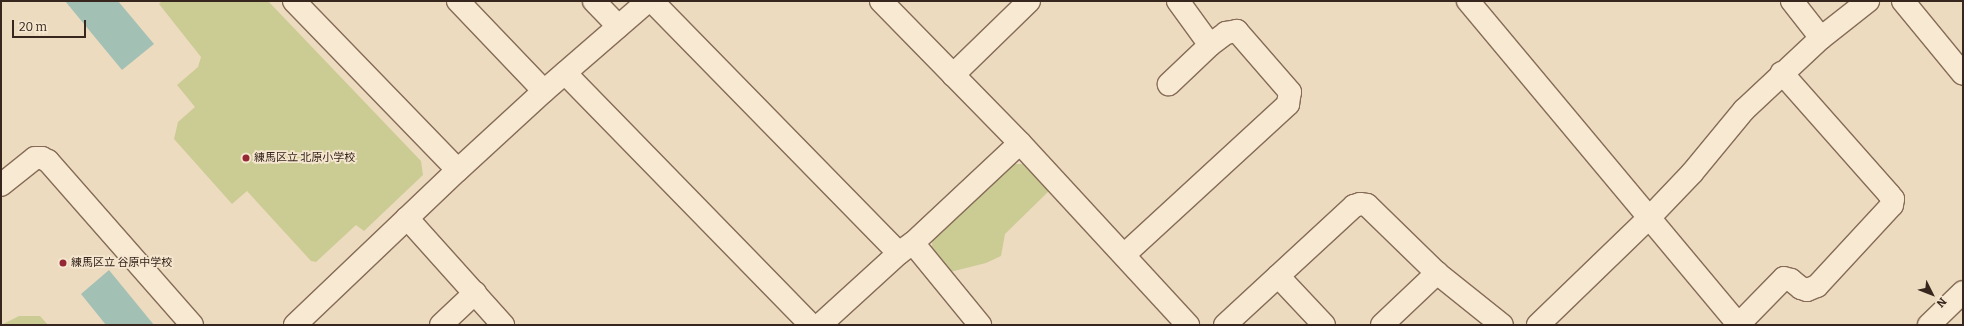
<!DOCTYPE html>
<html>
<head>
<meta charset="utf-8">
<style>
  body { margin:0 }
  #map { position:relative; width:1964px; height:326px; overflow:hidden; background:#eddbc0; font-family:Bitter,"Noto Sans JP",serif }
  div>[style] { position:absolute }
  .green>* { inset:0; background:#cbcb94 }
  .water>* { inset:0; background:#a3c0b4 }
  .roads { filter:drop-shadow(1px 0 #866c58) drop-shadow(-1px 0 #866c58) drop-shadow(0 1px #866c58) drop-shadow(0 -1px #866c58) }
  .street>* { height:22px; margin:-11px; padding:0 11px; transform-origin:11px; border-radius:11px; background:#f8e9d3 }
  .dots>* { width:11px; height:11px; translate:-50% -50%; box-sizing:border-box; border:2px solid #f5e6cf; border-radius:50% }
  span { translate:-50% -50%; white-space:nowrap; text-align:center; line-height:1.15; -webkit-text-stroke:3.5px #f5e6cf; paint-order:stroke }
  .poi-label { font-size:11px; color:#36261d }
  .left { translate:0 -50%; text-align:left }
  .frame { position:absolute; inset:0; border:2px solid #36261d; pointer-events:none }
  .north { position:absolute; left:1912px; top:274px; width:40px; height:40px; -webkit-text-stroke:3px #f5e6cf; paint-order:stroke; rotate:132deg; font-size:11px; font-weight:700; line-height:16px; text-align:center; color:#36261d }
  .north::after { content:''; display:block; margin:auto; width:14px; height:18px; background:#36261d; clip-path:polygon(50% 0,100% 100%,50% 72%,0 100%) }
  .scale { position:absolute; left:12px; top:20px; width:74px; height:18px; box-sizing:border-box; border:2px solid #36261d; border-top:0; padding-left:5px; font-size:12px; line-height:14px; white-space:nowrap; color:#36261d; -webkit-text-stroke:3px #f5e6cf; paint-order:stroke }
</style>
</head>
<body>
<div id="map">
  <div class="green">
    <i style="clip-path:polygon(162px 1px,268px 1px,421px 161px,423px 175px,364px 231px,356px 225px,316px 262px,311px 261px,247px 191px,232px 204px,174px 139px,178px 122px,195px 107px,177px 85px,198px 67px,201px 57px,159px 4px)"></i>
    <i style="clip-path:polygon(1012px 164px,1024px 164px,1049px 191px,1005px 234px,1001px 256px,986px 263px,946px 273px,931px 252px,933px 237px)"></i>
    <i style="clip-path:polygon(19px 316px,40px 316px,48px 325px,1px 325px)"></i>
  </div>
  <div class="water">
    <i style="clip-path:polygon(65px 1px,118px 1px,154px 44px,122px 70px)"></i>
    <i style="clip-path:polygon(109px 270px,154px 325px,106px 325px,81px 294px)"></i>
  </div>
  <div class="roads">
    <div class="street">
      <i style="left:294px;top:1px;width:235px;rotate:45.9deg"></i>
      <i style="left:458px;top:1px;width:124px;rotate:46.3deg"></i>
      <i style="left:594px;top:1px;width:35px;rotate:46deg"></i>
      <i style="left:652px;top:1px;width:353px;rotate:45.6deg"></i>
      <i style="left:881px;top:1px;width:199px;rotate:45.6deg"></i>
      <i style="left:1020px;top:143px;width:248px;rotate:47.3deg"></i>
      <i style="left:1178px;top:1px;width:54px;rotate:54deg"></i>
      <i style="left:1468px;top:1px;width:422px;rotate:50.1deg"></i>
      <i style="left:1792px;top:1px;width:47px;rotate:51.9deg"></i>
      <i style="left:1903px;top:1px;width:94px;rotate:50.6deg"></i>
      <i style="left:565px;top:73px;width:352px;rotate:45.7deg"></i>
      <i style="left:953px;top:75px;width:106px;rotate:-44.2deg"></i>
      <i style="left:1px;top:185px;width:43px;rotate:-38.5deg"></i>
      <i style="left:35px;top:158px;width:7px"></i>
      <i style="left:42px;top:158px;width:7px;rotate:27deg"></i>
      <i style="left:48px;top:161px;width:218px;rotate:48.7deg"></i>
      <i style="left:407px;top:218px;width:144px;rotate:48.1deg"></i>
      <i style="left:913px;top:243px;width:106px;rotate:50.7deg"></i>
      <i style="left:1124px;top:255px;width:223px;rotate:-42.6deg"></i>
      <i style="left:1288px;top:104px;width:12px;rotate:-81deg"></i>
      <i style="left:1290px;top:92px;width:81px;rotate:-131deg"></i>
      <i style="left:1237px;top:31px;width:11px;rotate:170deg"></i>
      <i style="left:1226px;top:33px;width:20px;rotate:143deg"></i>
      <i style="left:1210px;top:45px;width:57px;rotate:136.4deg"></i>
      <i style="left:1278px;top:276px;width:67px;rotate:46.8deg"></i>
      <i style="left:1739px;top:324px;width:64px;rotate:-45.6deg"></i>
      <i style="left:1784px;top:278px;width:7px;rotate:16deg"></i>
      <i style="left:1791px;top:280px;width:13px;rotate:39deg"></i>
      <i style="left:1801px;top:288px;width:6px;rotate:18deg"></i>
      <i style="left:1807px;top:290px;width:11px;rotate:-22deg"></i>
      <i style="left:1817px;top:286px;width:110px;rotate:-47.2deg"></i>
      <i style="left:1892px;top:205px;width:6px;rotate:-81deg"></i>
      <i style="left:1893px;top:199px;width:6px;rotate:-129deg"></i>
      <i style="left:1889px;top:194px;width:162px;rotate:-131.5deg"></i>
      <i style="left:295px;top:325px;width:225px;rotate:-43.6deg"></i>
      <i style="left:458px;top:170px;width:117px;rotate:-42.6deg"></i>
      <i style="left:544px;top:91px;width:138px;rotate:-40.9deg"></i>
      <i style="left:441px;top:325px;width:47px;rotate:-43.3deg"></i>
      <i style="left:820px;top:325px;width:107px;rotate:-42.3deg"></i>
      <i style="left:899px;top:253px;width:17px;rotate:-36deg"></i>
      <i style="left:913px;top:243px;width:146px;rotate:-43.1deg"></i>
      <i style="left:1225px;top:325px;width:176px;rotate:-42.7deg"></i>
      <i style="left:1354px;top:206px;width:6px;rotate:-18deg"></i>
      <i style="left:1360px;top:204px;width:7px;rotate:8deg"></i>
      <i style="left:1367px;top:205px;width:98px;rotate:44.2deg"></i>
      <i style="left:1437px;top:273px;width:83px;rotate:38.7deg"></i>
      <i style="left:1382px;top:325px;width:76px;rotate:-43.4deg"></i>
      <i style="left:1538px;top:325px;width:156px;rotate:-44deg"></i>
      <i style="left:1650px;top:217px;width:61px;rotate:-46.3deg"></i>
      <i style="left:1692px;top:173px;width:82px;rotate:-50.5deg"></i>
      <i style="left:1744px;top:110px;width:105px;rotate:-43.1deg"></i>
      <i style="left:1821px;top:38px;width:60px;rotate:-38.2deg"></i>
      <i style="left:1929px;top:325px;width:47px;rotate:-44.1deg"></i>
    </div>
  </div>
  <div class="dots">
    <i style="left:246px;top:158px;background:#952835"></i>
    <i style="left:63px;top:263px;background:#952835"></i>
  </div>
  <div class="poi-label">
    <span class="left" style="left:254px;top:158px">練馬区立 北原小学校</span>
    <span class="left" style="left:71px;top:263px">練馬区立 谷原中学校</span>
  </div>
  <div class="frame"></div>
  <div class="north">N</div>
  <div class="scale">20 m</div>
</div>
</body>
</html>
